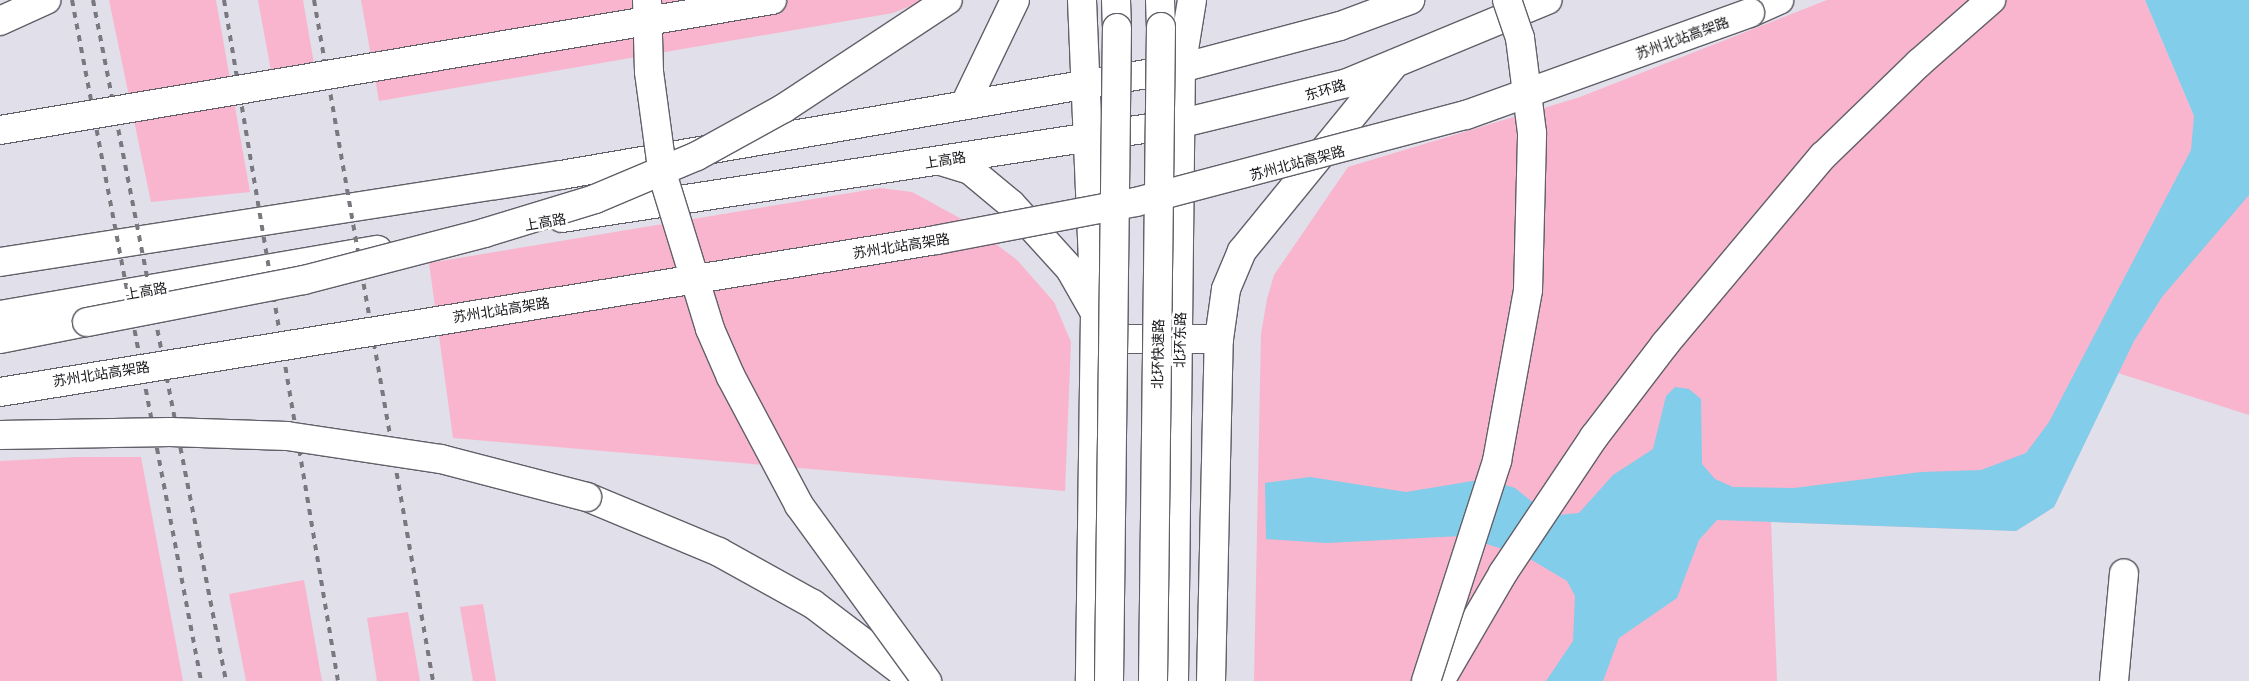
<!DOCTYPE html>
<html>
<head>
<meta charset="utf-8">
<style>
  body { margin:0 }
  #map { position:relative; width:2249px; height:681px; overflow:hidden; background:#e0dfea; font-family:Literata,"Noto Sans SC",serif }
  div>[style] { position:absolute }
  .green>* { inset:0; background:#f9b5cd }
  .water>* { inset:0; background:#81cdea }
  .roads { filter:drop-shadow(1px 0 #616069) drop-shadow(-1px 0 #616069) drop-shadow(0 1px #616069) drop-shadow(0 -1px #616069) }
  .minor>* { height:28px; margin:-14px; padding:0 14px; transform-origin:14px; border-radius:14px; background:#fff }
  .major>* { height:28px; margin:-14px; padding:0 14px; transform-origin:14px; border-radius:14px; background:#fff }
  .highway>* { height:28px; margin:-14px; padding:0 14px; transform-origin:14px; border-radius:14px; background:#fff }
  .rail>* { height:4px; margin-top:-2px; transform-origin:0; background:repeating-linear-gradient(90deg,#79787f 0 6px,transparent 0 12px) }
  .bridges { filter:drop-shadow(1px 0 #616069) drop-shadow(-1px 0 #616069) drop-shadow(0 1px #616069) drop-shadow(0 -1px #616069) }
  .highway-bridge>* { height:28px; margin:-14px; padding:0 14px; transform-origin:14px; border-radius:14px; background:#fff }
  span { translate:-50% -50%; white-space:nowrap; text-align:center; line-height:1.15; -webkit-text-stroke:5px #fff; paint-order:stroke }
  .street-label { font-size:14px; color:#18181c }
</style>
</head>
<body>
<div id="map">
  <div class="green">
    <i style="clip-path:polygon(109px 0,216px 0,250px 192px,151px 202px)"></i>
    <i style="clip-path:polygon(258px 0,303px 0,314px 64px,271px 71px)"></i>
    <i style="clip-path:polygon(361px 0,926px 0,893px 13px,379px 101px)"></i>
    <i style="clip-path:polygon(1827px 0,2145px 0,2194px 116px,2249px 190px,2249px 415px,2118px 373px,2054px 507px,2016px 531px,1771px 522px,1777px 681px,1254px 681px,1261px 334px,1267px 299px,1274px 275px,1348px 167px,1580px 97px)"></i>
    <i style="clip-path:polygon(880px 188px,912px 192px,967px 222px,1017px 260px,1054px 302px,1071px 342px,1065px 491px,453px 438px,429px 263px)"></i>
    <i style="clip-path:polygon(76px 457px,141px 457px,183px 681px,0 681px,0 461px)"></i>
    <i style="clip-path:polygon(304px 580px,322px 681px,246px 681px,229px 594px)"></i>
    <i style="clip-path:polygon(483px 604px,496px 681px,473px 681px,460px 607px)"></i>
    <i style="clip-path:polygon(408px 612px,420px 681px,377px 681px,367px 618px)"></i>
  </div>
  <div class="water">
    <i style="clip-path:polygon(2145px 0,2249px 0,2249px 195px,2162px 297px,2134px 341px,2054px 507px,2016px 531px,1717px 520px,1699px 540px,1677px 598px,1619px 638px,1603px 681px,1546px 681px,1573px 641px,1575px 596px,1567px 581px,1525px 556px,1461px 536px,1326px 543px,1266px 539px,1265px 483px,1310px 477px,1406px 492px,1485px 479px,1515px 488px,1540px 508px,1558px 515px,1579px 513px,1613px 475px,1653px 449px,1666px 396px,1675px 387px,1689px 389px,1701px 399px,1702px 464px,1715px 479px,1733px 487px,1794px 488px,1921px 472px,1981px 470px,2026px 453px,2049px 422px,2191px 150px,2194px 116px)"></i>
  </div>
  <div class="roads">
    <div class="minor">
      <i style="left:2114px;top:681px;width:108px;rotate:-84.7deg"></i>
    </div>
    <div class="major">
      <i style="left:1082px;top:0;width:313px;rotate:87.6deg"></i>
      <i style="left:1095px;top:313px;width:368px;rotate:90.8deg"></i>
      <i style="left:965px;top:104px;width:115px;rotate:-64.3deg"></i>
      <i style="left:941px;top:161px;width:30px;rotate:17deg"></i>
      <i style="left:970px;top:170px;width:53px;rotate:39.7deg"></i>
      <i style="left:1011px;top:204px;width:88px;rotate:47.8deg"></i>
      <i style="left:1070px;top:269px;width:48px;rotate:60.3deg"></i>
      <i style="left:562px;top:218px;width:627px;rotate:-8.71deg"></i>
      <i style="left:1182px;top:123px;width:170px;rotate:-13.6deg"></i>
      <i style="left:1347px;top:83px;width:217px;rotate:-22.5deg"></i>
      <i style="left:0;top:262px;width:568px;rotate:-8.82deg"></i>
      <i style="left:561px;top:175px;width:629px;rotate:-9.79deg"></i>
      <i style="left:1181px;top:68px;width:164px;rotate:-14.8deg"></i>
      <i style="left:1340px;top:26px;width:75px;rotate:-20.4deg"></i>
      <i style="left:0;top:315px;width:383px;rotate:-9.8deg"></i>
      <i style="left:1095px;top:339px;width:124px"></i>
      <i style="left:1174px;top:681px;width:613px;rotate:-89.35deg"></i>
      <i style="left:1181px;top:68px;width:69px;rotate:-80.8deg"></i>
      <i style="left:1211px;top:681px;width:342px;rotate:-88.7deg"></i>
      <i style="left:1219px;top:339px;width:50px;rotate:-82deg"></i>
      <i style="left:1226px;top:289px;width:41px;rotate:-67.2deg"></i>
      <i style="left:1242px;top:251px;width:237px;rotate:-50.8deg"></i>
    </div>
    <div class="highway">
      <i style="left:1116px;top:0;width:28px;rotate:88deg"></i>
      <i style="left:1160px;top:0;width:27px;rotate:88deg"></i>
      <i style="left:1750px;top:13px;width:32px;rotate:-24deg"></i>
      <i style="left:0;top:21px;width:51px;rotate:-24.5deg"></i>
      <i style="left:0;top:339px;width:89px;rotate:-11.1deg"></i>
      <i style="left:587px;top:497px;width:143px;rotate:22.6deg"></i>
      <i style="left:719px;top:552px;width:107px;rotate:29deg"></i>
      <i style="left:813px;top:604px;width:127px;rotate:37.3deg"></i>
      <i style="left:1440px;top:681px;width:125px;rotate:-59.7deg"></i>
      <i style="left:1503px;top:573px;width:164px;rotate:-56.2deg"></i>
      <i style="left:1594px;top:437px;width:117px;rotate:-52.6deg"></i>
      <i style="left:1665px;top:344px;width:246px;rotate:-50deg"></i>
      <i style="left:1823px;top:156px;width:134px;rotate:-44.1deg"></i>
      <i style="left:1919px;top:63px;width:96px;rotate:-41.2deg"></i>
    </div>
  </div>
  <div class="rail">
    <i style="left:72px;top:0;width:693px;rotate:79.27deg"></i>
    <i style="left:93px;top:0;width:694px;rotate:78.95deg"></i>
    <i style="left:224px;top:0;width:690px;rotate:80.5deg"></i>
    <i style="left:314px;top:0;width:691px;rotate:80.09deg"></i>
  </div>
  <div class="bridges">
    <div class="highway-bridge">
      <i style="left:647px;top:0;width:72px;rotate:88.4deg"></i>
      <i style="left:649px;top:72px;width:105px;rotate:82.3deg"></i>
      <i style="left:663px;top:176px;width:160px;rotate:72.9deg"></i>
      <i style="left:710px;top:329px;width:52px;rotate:66.4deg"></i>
      <i style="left:731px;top:377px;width:145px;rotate:62deg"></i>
      <i style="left:799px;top:505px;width:218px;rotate:54deg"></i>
      <i style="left:0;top:130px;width:783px;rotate:-9.56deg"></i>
      <i style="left:87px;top:322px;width:221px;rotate:-11deg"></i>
      <i style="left:304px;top:280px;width:186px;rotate:-14.6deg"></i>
      <i style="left:484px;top:233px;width:116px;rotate:-17deg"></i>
      <i style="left:595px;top:199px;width:111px;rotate:-22.9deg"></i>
      <i style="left:697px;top:156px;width:99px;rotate:-28.9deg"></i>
      <i style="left:784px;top:108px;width:196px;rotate:-33.4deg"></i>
      <i style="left:0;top:392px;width:948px;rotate:-9.22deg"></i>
      <i style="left:936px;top:240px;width:204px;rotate:-10.8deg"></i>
      <i style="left:1136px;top:202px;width:341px;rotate:-14.8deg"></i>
      <i style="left:1466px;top:115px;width:302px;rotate:-19.8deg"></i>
      <i style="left:0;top:435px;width:170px;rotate:-1deg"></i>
      <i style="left:170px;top:432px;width:117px;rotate:2deg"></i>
      <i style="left:287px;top:436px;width:156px;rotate:8.5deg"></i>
      <i style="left:441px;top:459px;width:151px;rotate:14.6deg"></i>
      <i style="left:1109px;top:681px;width:653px;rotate:-89.3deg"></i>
      <i style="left:1153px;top:681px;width:654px;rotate:-89.3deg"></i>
      <i style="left:1426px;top:681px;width:231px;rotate:-72.1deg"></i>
      <i style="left:1497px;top:461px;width:174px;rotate:-79.7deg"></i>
      <i style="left:1528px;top:290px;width:157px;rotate:-88.5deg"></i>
      <i style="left:1532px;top:133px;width:96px;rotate:-97.2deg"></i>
      <i style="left:1520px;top:38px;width:40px;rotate:-108.9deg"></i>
    </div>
  </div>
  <div class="street-label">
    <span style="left:1682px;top:37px;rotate:-20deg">苏州北站高架路</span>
    <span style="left:1325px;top:89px;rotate:-16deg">东环路</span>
    <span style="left:945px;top:159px;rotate:-9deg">上高路</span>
    <span style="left:1297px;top:162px;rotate:-15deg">苏州北站高架路</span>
    <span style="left:545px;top:221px;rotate:-10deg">上高路</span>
    <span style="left:901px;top:245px;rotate:-9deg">苏州北站高架路</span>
    <span style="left:146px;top:290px;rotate:-10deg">上高路</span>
    <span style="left:501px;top:309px;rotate:-9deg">苏州北站高架路</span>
    <span style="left:1179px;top:340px;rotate:-89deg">北环东路</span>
    <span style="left:1157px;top:354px;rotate:-89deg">北环快速路</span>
    <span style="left:101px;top:373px;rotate:-9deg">苏州北站高架路</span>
  </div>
</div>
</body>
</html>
